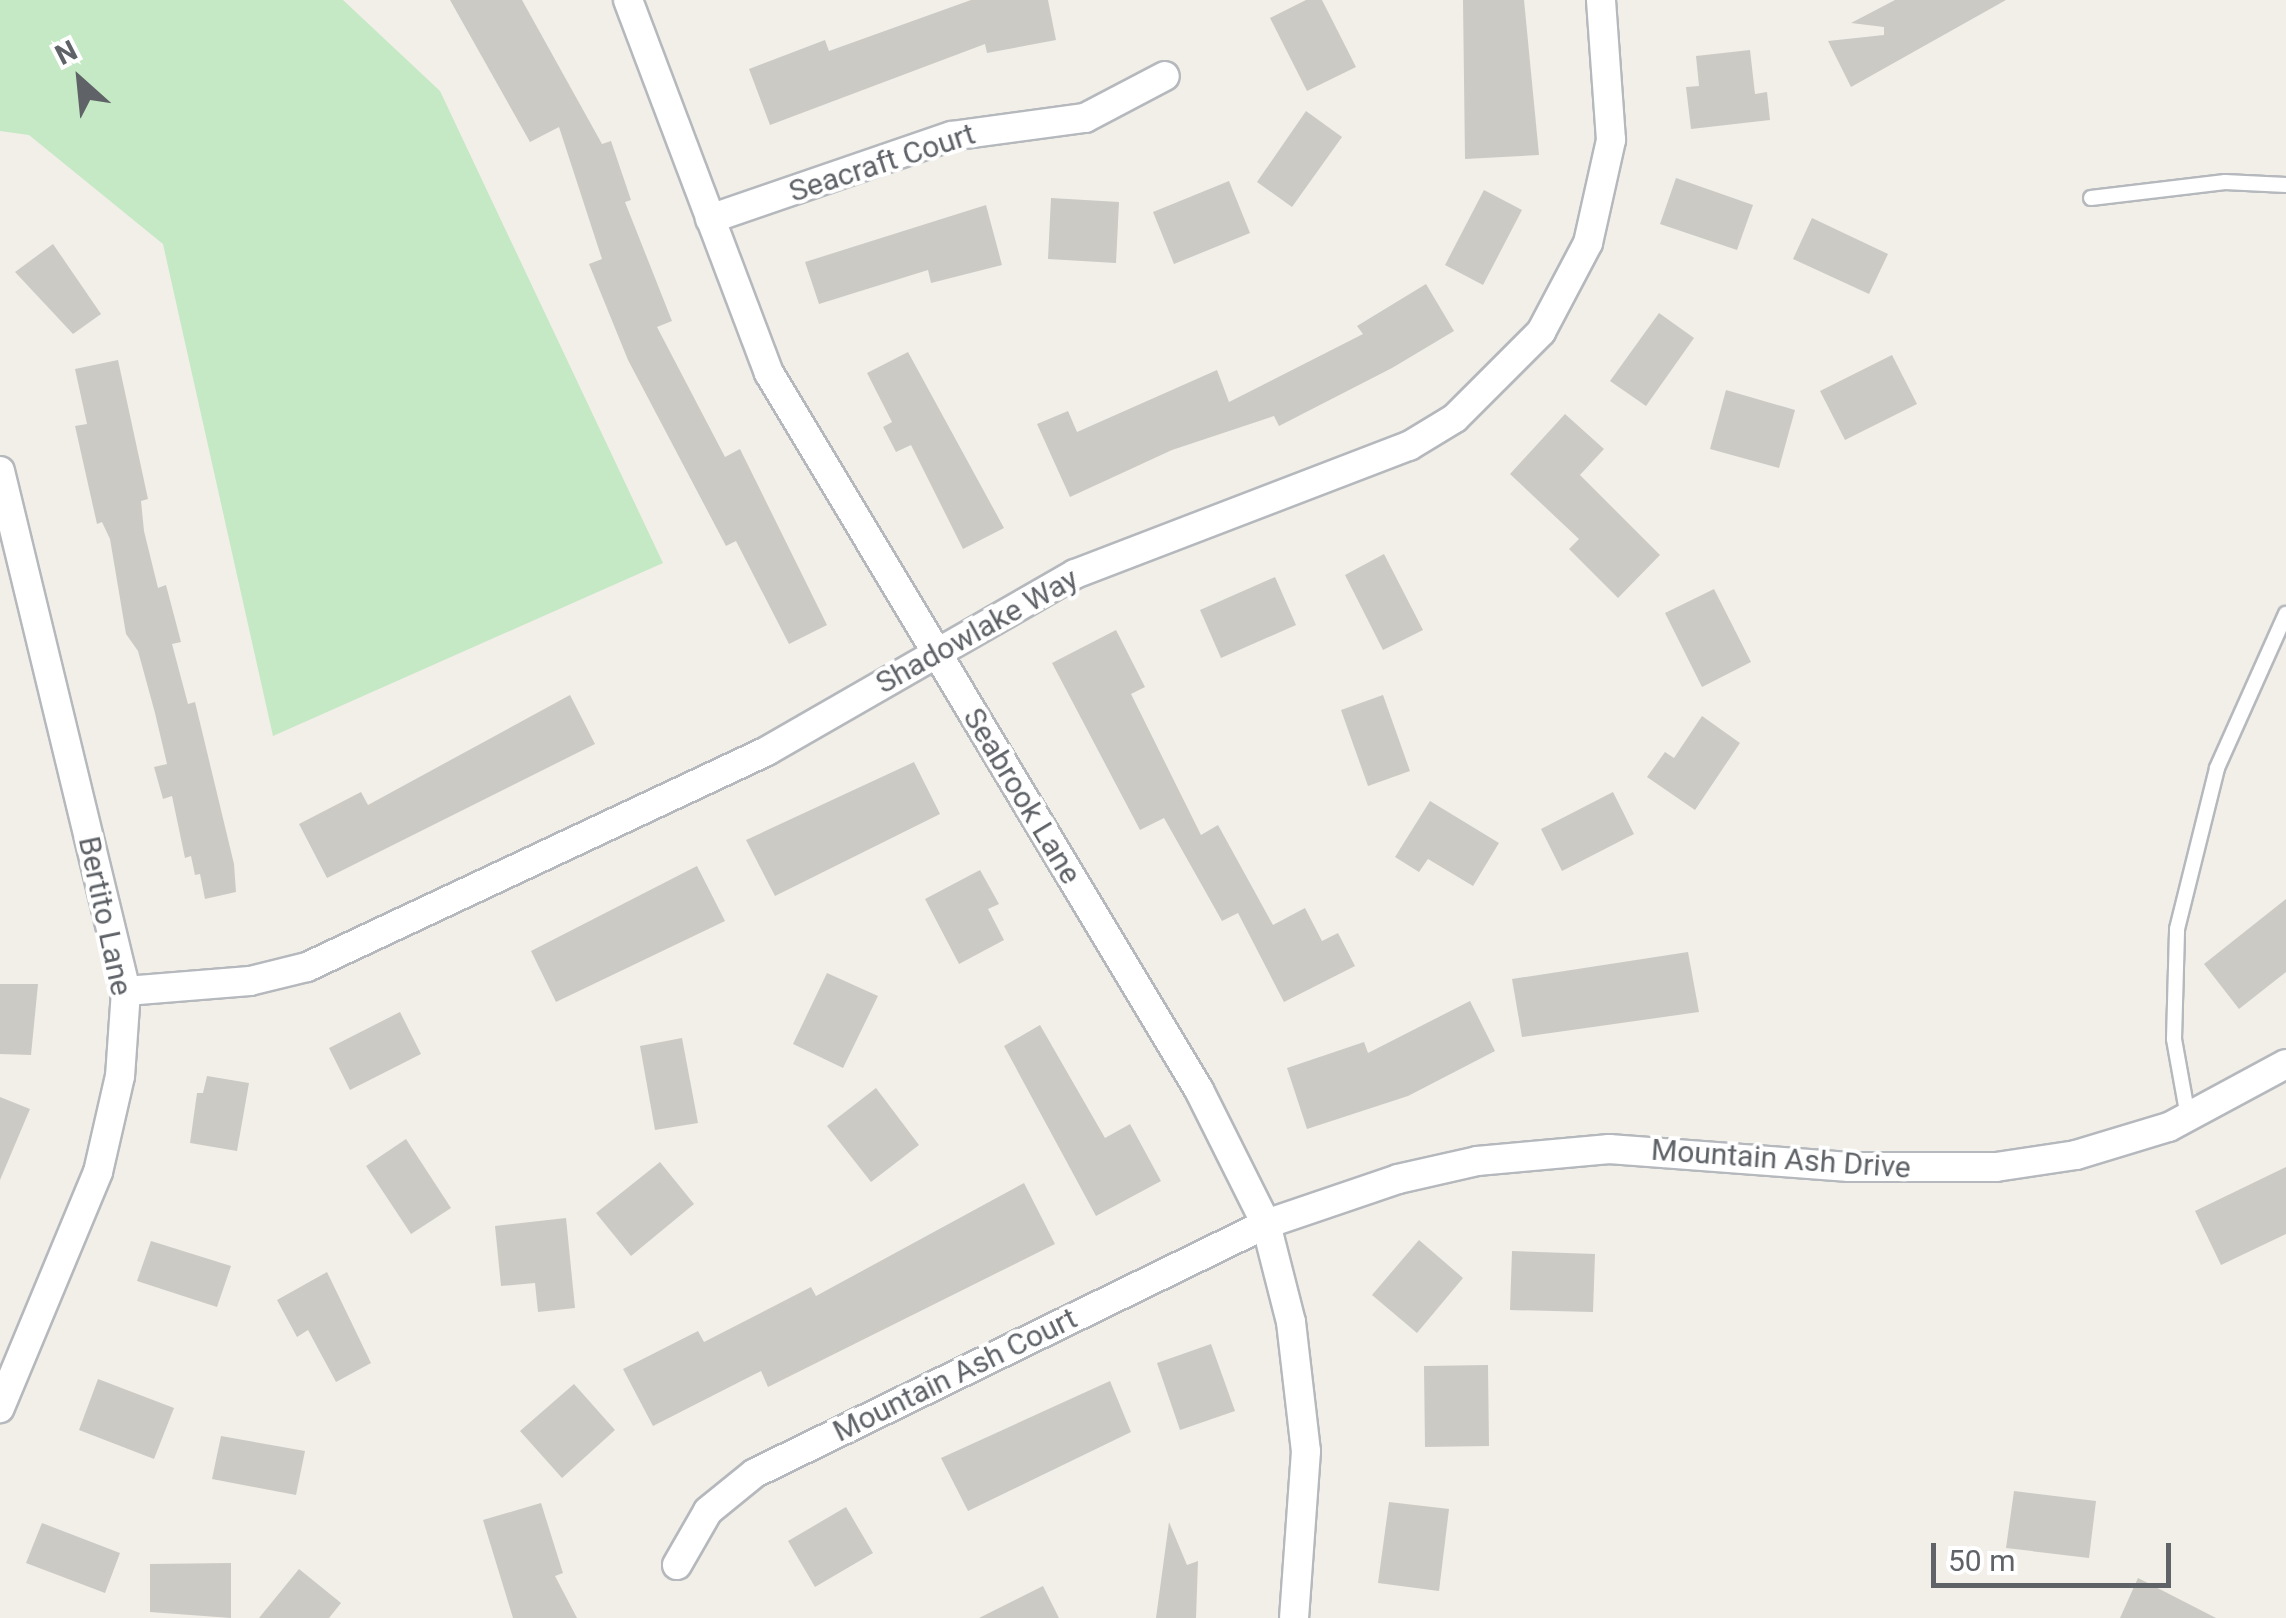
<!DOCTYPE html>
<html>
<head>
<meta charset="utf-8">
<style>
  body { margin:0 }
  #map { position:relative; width:2286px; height:1618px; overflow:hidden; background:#f1efe8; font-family:Roboto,sans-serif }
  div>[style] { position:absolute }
  .green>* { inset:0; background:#c5e8c5 }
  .building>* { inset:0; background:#cccac5 }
  .roads { filter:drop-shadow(2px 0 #b5b8bc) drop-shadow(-2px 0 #b5b8bc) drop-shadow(0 2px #b5b8bc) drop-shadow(0 -2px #b5b8bc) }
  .lane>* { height:14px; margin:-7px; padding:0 7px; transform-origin:7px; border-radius:7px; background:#fff }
  .street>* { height:28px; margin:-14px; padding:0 14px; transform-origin:14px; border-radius:14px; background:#fff }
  span { translate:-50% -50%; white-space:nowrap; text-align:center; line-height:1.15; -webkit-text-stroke:8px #fff; paint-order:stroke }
  .street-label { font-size:30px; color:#5f6368 }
  .north { position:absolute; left:30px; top:30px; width:100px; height:100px; -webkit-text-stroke:8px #fff; paint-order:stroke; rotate:333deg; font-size:28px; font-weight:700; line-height:40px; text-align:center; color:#5f6368 }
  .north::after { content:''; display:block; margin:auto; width:35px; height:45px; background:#5f6368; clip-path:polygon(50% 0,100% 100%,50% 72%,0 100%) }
  .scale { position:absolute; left:1931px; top:1543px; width:240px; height:45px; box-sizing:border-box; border:5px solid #5f6368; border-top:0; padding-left:12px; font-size:30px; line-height:35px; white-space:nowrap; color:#5f6368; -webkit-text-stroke:8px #fff; paint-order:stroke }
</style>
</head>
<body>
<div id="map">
  <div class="green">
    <i style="clip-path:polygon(0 0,343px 0,440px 91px,663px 563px,273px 736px,163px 244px,29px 135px,0 131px)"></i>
  </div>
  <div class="building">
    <i style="clip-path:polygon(450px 0,522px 0,602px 144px,611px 141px,631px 200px,625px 202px,672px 321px,657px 327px,725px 457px,740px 449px,827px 625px,789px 644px,736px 541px,726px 546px,628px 360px,589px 264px,602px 259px,559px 127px,530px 142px)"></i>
    <i style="clip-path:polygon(971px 0,1048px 0,1056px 40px,987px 53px,985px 44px,770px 125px,749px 69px,825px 40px,829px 51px)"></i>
    <i style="clip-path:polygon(1306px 0,1322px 0,1356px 67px,1307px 91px,1270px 18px)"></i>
    <i style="clip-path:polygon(1463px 0,1524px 0,1539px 155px,1465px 159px)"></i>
    <i style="clip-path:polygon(1895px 0,2006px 0,1851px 87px,1828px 41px,1884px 35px,1884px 27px,1851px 23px)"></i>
    <i style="clip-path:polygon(1750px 50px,1755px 94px,1767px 92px,1770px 120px,1691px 129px,1686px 87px,1699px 86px,1696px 56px)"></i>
    <i style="clip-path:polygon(1306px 111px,1342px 137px,1292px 207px,1257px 182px)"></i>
    <i style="clip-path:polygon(1676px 178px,1753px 205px,1737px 250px,1660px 224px)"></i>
    <i style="clip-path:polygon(1229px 181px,1250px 233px,1174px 264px,1153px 212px)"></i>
    <i style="clip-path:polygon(1484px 190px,1522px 210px,1483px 285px,1445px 265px)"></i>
    <i style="clip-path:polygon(1051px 198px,1119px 202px,1116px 263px,1048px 259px)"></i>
    <i style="clip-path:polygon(986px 205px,1002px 265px,931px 283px,928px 270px,819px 304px,805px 262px)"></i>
    <i style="clip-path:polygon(1812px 218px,1888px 254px,1869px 294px,1793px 259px)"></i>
    <i style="clip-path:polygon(53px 244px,101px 314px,73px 334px,15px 272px)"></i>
    <i style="clip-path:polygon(1426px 284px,1454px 331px,1392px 368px,1279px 426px,1274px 416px,1172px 450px,1070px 497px,1037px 424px,1068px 411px,1077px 432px,1217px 370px,1229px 402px,1363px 334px,1357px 326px)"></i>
    <i style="clip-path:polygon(1659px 313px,1694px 338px,1646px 406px,1610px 381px)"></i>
    <i style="clip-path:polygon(908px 352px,1004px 528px,963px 549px,911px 445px,896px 452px,883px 427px,892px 422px,867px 373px)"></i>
    <i style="clip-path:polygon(1892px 355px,1917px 404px,1845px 440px,1820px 391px)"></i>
    <i style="clip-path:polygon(118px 360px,148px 499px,141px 501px,144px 531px,158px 588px,166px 585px,181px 642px,172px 644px,188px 704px,195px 702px,234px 864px,236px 892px,205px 899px,200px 874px,195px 875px,191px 856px,185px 858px,172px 796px,163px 799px,154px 767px,167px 764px,155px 713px,138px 651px,126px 634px,110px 539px,102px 522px,97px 524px,75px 426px,87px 424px,75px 369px)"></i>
    <i style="clip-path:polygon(1726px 390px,1795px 410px,1779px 468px,1710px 449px)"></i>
    <i style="clip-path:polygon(1565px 414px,1604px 449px,1580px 475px,1660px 555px,1618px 598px,1569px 549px,1579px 539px,1510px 474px)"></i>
    <i style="clip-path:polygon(1384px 554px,1423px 630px,1383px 650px,1345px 575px)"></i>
    <i style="clip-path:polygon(1275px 577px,1296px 625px,1221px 658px,1200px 610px)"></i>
    <i style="clip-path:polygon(1714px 589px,1751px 662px,1702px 687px,1665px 613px)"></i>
    <i style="clip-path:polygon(1116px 630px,1145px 687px,1131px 694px,1201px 835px,1218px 825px,1273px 925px,1305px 908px,1322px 941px,1338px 933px,1355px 966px,1284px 1002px,1238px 913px,1222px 921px,1164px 818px,1140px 830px,1052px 663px)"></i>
    <i style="clip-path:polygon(570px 695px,595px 744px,327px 878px,299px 824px,361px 792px,368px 805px)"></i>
    <i style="clip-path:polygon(1383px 695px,1410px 771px,1368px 786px,1341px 710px)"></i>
    <i style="clip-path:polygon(1702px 716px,1740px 743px,1695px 810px,1647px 777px,1665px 752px,1674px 758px)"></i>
    <i style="clip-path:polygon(914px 762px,940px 814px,775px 896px,746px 840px)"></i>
    <i style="clip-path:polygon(1613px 792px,1634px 834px,1562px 871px,1541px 829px)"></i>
    <i style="clip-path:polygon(1430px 801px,1499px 843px,1473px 886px,1428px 859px,1419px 872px,1395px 857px)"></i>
    <i style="clip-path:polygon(697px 866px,725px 921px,556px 1002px,531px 951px)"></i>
    <i style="clip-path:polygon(980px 870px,999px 904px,988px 909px,1004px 940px,959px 964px,925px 899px)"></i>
    <i style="clip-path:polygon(2286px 899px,2286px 972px,2239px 1009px,2204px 964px)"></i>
    <i style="clip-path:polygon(1688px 952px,1699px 1012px,1522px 1037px,1512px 979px)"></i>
    <i style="clip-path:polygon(827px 973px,878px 996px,843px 1068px,793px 1044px)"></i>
    <i style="clip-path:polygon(0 984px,38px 984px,31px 1055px,0 1054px)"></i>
    <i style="clip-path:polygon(1470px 1001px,1495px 1051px,1408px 1096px,1307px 1129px,1287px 1068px,1364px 1042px,1368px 1053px)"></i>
    <i style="clip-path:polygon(400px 1012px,421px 1054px,350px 1090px,329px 1048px)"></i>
    <i style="clip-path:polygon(1040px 1025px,1105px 1138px,1130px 1124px,1161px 1181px,1096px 1216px,1004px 1046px)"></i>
    <i style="clip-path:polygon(682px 1038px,698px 1123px,655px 1130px,640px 1046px)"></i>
    <i style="clip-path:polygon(207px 1076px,249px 1083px,237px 1151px,190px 1143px,197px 1093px,203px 1093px)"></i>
    <i style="clip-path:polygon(876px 1088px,919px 1145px,871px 1182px,827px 1126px)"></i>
    <i style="clip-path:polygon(0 1097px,30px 1109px,0 1180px)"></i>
    <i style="clip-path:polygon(406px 1139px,451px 1208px,411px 1234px,366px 1166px)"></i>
    <i style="clip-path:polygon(660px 1162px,694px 1204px,631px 1256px,596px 1213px)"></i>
    <i style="clip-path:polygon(2286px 1167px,2286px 1234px,2221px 1265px,2195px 1211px)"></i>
    <i style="clip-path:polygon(1024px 1183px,1055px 1244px,768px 1387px,761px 1371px,653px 1426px,623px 1369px,698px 1331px,704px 1342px,811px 1287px,816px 1296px)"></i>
    <i style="clip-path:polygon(566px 1218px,575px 1308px,538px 1312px,535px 1283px,501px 1286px,495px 1226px)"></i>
    <i style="clip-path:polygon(1419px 1240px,1463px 1278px,1417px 1333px,1372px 1295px)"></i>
    <i style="clip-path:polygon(151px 1241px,231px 1266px,217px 1307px,137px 1281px)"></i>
    <i style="clip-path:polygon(1512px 1251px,1595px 1254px,1593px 1312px,1510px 1310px)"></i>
    <i style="clip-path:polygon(327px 1272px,371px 1363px,336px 1382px,308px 1330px,297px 1337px,277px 1300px)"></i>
    <i style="clip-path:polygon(1211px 1344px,1235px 1411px,1180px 1430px,1157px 1363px)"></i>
    <i style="clip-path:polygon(1488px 1365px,1489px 1446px,1425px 1447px,1424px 1366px)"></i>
    <i style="clip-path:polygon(98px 1379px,174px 1408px,154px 1459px,79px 1430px)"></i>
    <i style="clip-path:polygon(1110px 1381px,1131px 1432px,968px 1511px,941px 1458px)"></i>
    <i style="clip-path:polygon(574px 1384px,615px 1430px,562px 1478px,520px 1431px)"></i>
    <i style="clip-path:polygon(221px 1436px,305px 1451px,296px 1495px,212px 1479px)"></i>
    <i style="clip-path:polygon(2014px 1491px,2096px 1501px,2089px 1558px,2006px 1548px)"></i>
    <i style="clip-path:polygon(1389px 1502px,1449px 1509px,1439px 1591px,1378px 1583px)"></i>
    <i style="clip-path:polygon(541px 1503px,563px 1573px,555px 1576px,577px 1618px,513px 1618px,483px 1520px)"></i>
    <i style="clip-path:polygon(846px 1507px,873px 1553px,815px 1587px,788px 1541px)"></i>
    <i style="clip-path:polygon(1169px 1522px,1187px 1565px,1198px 1561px,1196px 1618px,1156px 1618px)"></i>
    <i style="clip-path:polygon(42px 1523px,120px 1553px,105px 1593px,26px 1563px)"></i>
    <i style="clip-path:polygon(231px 1563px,231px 1618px,150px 1612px,150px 1564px)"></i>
    <i style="clip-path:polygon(299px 1569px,341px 1603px,329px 1618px,259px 1618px)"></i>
    <i style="clip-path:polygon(2138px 1578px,2216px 1618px,2120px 1618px)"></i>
    <i style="clip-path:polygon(1043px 1586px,1059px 1618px,979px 1618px)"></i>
  </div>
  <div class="roads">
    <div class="lane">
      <i style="left:2091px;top:198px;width:135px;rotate:-6.8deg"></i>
      <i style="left:2225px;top:182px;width:61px;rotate:2.8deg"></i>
      <i style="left:2188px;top:1117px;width:79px;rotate:-100.2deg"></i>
      <i style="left:2174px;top:1039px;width:110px;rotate:-88.4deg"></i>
      <i style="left:2177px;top:929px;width:166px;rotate:-76deg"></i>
      <i style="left:2217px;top:768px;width:169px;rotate:-65.9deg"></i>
    </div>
    <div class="street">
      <i style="left:628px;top:0;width:399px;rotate:69.3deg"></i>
      <i style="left:769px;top:373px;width:836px;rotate:59.05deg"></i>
      <i style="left:1199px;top:1090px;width:150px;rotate:63.4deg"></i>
      <i style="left:1266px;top:1224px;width:101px;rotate:75.7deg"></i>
      <i style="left:1291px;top:1322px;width:130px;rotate:83.4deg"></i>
      <i style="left:1306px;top:1451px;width:167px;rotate:94.1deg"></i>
      <i style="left:710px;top:219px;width:255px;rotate:-19deg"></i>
      <i style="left:951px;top:136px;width:135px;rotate:-7.7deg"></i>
      <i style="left:1085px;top:118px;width:90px;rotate:-27.7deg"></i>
      <i style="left:0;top:471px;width:535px;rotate:76.38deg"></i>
      <i style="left:126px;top:991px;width:85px;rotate:94deg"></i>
      <i style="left:120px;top:1076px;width:98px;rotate:102.9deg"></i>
      <i style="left:98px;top:1172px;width:256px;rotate:112.6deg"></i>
      <i style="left:126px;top:991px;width:124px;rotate:-4.6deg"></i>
      <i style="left:250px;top:981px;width:59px;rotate:-13.8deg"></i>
      <i style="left:307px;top:967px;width:508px;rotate:-25.15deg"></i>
      <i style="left:767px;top:751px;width:355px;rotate:-29.9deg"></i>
      <i style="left:1075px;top:574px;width:358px;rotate:-21deg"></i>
      <i style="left:1409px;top:446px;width:54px;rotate:-31.3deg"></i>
      <i style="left:1455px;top:418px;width:122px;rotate:-45deg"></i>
      <i style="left:1541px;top:332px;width:101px;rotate:-62.2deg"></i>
      <i style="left:1588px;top:243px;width:106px;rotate:-77.4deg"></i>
      <i style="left:1611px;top:140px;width:140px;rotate:-94.1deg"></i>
      <i style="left:677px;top:1565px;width:62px;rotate:-60.1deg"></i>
      <i style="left:708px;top:1511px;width:60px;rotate:-39deg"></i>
      <i style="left:755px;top:1473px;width:568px;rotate:-25.98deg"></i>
      <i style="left:1266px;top:1224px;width:139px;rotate:-18.8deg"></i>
      <i style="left:1398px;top:1179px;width:81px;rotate:-12.8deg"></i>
      <i style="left:1477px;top:1161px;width:133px;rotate:-5.2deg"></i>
      <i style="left:1609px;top:1149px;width:241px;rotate:4.3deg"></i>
      <i style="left:1849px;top:1167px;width:147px"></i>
      <i style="left:1996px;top:1167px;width:81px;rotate:-8.5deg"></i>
      <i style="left:2076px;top:1155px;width:97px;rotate:-16.8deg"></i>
      <i style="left:2169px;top:1127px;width:133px;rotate:-28.3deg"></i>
    </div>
  </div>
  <div class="street-label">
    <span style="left:882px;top:163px;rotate:-18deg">Seacraft Court</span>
    <span style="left:977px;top:631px;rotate:-29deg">Shadowlake Way</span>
    <span style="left:1022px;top:796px;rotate:59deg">Seabrook Lane</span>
    <span style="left:105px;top:916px;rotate:78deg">Bertito Lane</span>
    <span style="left:1781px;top:1159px;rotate:4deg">Mountain Ash Drive</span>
    <span style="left:955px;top:1375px;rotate:-26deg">Mountain Ash Court</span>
  </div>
  <div class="north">N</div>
  <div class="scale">50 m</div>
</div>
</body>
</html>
